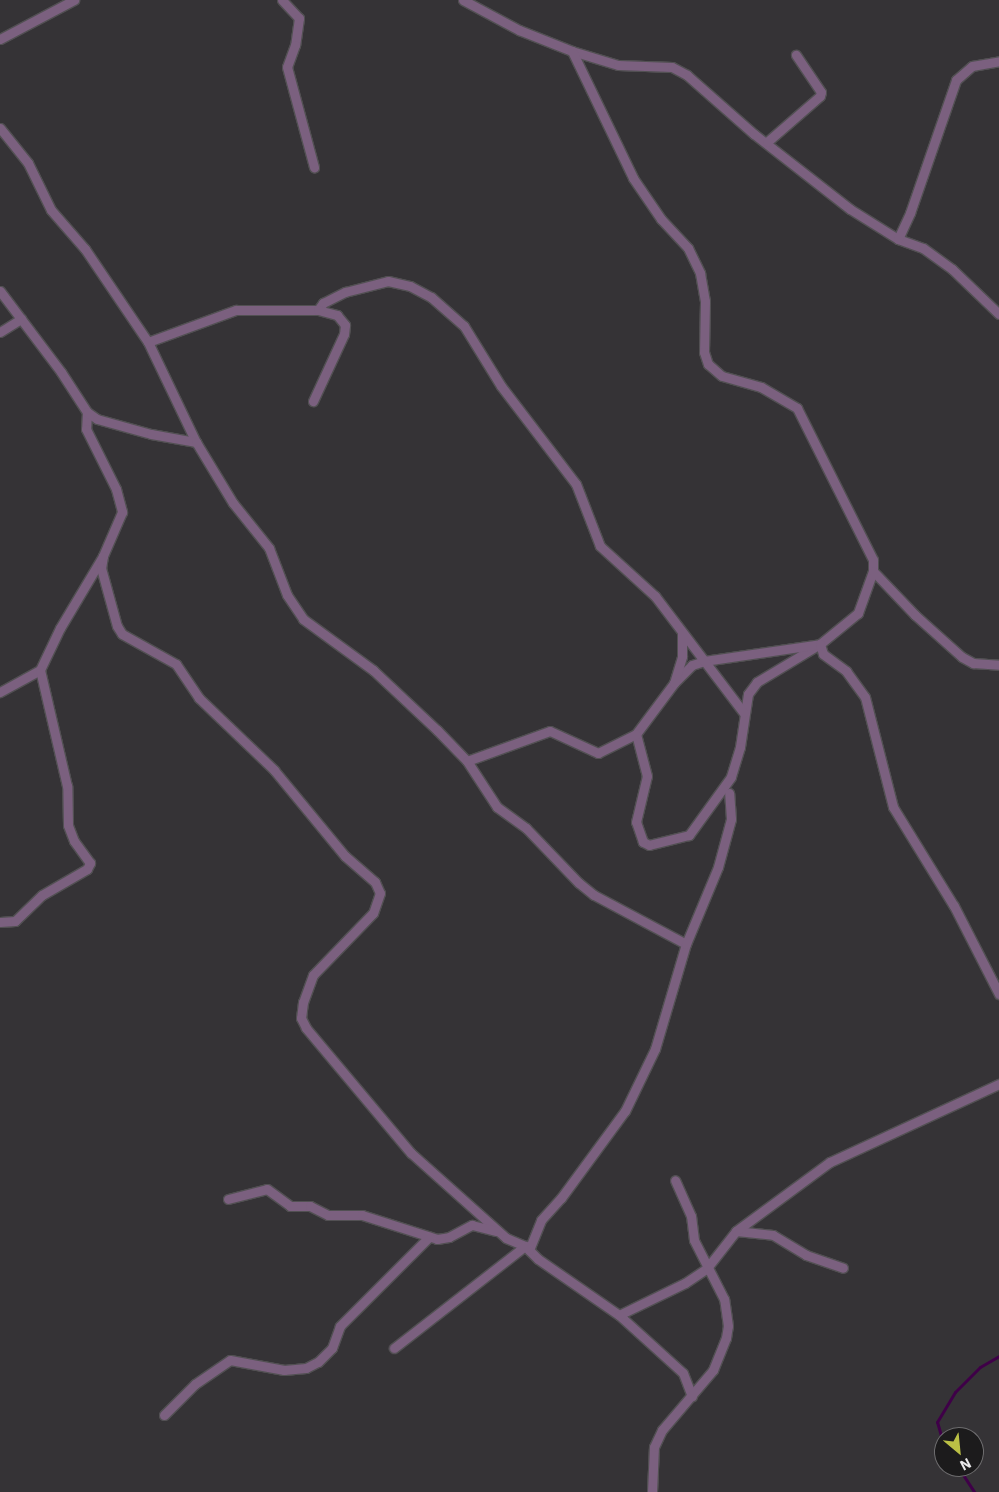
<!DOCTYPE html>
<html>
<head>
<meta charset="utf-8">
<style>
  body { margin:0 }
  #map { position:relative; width:999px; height:1492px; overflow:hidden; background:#353336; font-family:"IBM Plex Sans",sans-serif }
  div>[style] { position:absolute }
  .stream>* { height:3px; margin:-1.5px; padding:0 1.5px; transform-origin:1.5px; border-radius:1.5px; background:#3f0048 }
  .roads { filter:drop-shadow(1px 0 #525053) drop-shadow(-1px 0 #525053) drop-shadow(0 1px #525053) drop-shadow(0 -1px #525053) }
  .minor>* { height:9px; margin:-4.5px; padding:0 4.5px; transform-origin:4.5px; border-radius:4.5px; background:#7b607f }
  span { translate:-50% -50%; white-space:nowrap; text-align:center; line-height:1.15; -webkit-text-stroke:5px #1c1b1c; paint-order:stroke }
  .north { position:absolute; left:934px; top:1427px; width:50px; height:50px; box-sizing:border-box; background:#1c1b1c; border:1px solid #6e6d6f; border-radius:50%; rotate:152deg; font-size:14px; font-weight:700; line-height:20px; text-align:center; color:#eae9eb }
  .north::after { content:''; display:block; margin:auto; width:18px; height:22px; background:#bbc045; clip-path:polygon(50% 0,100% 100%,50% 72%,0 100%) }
</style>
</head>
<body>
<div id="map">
  <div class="stream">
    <i style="left:944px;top:1446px;width:25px;rotate:-106deg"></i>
    <i style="left:937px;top:1422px;width:35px;rotate:-59deg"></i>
    <i style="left:955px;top:1392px;width:35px;rotate:-45deg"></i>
    <i style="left:980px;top:1367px;width:22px;rotate:-30deg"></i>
    <i style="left:958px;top:1467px;width:30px;rotate:57deg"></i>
  </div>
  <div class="roads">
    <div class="minor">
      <i style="left:282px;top:0;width:25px;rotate:47deg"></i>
      <i style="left:299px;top:18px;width:27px;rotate:98deg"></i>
      <i style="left:295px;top:45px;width:23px;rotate:110deg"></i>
      <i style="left:287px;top:67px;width:104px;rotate:74.9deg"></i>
      <i style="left:463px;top:0;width:64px;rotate:28.2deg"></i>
      <i style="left:519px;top:30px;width:57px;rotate:21.6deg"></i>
      <i style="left:572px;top:51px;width:48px;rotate:16.9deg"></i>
      <i style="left:618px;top:65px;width:54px;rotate:2.1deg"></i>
      <i style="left:672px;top:67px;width:17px;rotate:28deg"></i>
      <i style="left:687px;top:75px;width:89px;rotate:41.4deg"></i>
      <i style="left:754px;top:134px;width:122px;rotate:38deg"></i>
      <i style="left:850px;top:209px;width:57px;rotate:32deg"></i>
      <i style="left:898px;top:239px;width:27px;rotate:20deg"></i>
      <i style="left:923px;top:248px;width:36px;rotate:36deg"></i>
      <i style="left:952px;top:269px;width:65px;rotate:43.8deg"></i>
      <i style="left:0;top:39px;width:84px;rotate:-27.8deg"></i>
      <i style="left:572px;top:51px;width:141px;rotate:64.3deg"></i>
      <i style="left:633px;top:178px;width:50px;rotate:55.7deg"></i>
      <i style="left:661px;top:219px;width:40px;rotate:47deg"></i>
      <i style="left:688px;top:248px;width:28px;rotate:64deg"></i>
      <i style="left:700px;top:273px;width:28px;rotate:80deg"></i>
      <i style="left:705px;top:301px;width:51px;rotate:91.1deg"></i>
      <i style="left:704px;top:352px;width:13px;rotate:72deg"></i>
      <i style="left:708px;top:364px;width:18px;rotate:41deg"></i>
      <i style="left:722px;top:376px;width:41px;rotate:15.8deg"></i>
      <i style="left:761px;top:387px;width:42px;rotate:30.3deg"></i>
      <i style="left:797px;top:408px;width:170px;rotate:63.4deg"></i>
      <i style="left:873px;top:560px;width:11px;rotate:90deg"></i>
      <i style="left:873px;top:571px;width:45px;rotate:109.7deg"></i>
      <i style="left:858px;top:613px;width:49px;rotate:140.8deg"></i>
      <i style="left:820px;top:644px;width:74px;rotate:148.9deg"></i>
      <i style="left:757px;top:682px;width:15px;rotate:127deg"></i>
      <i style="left:748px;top:694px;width:54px;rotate:98.6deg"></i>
      <i style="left:740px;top:747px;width:31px;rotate:107deg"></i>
      <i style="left:731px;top:777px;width:72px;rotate:125.9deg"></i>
      <i style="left:689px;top:835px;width:41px;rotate:166deg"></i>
      <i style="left:649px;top:845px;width:7px;rotate:-153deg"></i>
      <i style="left:643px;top:842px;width:21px;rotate:-109deg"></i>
      <i style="left:636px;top:822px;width:47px;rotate:-76.6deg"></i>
      <i style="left:647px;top:776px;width:43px;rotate:-104.7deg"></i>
      <i style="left:636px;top:734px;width:64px;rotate:-53.3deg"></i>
      <i style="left:674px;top:683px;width:25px;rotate:-45deg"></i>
      <i style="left:692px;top:665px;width:13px;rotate:-18deg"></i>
      <i style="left:704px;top:661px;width:117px;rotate:-8.3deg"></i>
      <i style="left:0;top:128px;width:45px;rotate:51.3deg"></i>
      <i style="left:28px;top:163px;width:52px;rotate:63.9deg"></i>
      <i style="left:51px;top:210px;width:52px;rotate:48.9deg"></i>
      <i style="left:85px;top:249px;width:112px;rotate:55.9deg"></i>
      <i style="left:148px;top:342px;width:111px;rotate:64.4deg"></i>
      <i style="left:767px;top:142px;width:70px;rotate:-41deg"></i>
      <i style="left:820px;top:96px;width:4px;rotate:-76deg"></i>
      <i style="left:821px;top:92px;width:45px;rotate:-124deg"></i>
      <i style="left:898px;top:239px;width:29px;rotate:-65deg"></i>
      <i style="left:910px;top:213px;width:141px;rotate:-70.9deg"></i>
      <i style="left:956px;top:80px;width:21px;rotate:-41deg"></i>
      <i style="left:972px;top:66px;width:27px;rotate:-10deg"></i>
      <i style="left:0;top:291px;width:101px;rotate:53deg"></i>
      <i style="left:61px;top:372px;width:48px;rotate:57deg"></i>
      <i style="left:87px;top:412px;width:17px;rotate:93deg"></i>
      <i style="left:86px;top:429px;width:67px;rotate:63.4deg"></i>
      <i style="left:116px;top:489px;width:24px;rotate:75deg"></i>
      <i style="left:122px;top:512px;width:48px;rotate:113.4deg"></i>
      <i style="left:103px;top:556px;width:84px;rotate:120.8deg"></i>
      <i style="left:60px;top:628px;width:47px;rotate:115.5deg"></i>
      <i style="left:40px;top:670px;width:46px;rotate:151.2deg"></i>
      <i style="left:318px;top:310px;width:9px;rotate:-54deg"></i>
      <i style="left:323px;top:303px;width:25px;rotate:-27deg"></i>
      <i style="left:345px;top:292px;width:44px;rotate:-14.3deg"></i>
      <i style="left:388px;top:281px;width:23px;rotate:13deg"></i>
      <i style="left:410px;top:286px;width:24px;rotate:28deg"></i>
      <i style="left:431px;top:297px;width:44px;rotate:41.3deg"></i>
      <i style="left:464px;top:326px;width:70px;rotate:58.3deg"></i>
      <i style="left:501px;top:386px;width:123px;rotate:52.6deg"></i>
      <i style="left:576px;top:484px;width:66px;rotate:68.8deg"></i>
      <i style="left:600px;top:546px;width:74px;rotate:42.3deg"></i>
      <i style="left:655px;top:596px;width:146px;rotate:52.8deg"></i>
      <i style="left:0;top:332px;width:25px;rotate:-32deg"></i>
      <i style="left:148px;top:342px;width:94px;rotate:-20deg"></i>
      <i style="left:236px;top:310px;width:82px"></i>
      <i style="left:318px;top:310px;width:20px;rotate:15deg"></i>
      <i style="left:337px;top:315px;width:13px;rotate:51deg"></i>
      <i style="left:345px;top:325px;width:9px;rotate:96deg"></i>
      <i style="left:344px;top:334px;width:74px;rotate:114.8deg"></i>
      <i style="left:87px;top:412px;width:12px;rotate:35deg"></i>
      <i style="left:97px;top:419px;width:56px;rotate:15.5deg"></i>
      <i style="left:151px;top:434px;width:46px;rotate:10.1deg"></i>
      <i style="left:196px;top:442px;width:71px;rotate:58.8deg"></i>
      <i style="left:233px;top:503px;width:58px;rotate:51.3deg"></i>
      <i style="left:269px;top:548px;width:50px;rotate:69deg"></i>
      <i style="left:287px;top:595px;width:29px;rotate:56deg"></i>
      <i style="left:303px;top:619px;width:87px;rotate:36.1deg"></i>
      <i style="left:373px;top:670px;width:88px;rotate:43.2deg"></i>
      <i style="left:437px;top:730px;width:43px;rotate:45.9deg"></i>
      <i style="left:467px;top:761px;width:55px;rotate:56.9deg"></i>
      <i style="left:497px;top:807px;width:36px;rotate:36deg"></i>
      <i style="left:526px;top:828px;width:76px;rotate:46.1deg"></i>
      <i style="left:579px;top:883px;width:19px;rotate:39deg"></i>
      <i style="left:594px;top:895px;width:104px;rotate:28deg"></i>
      <i style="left:103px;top:556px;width:12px;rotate:99deg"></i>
      <i style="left:101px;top:568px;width:60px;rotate:74.6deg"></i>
      <i style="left:117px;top:626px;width:9px;rotate:58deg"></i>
      <i style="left:122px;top:634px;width:62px;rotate:29.1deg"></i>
      <i style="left:176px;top:664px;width:41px;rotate:55.9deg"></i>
      <i style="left:199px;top:698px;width:104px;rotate:43.8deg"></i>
      <i style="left:274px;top:770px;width:112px;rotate:50.5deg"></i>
      <i style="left:345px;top:856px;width:40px;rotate:41deg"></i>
      <i style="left:375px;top:882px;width:12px;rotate:66deg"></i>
      <i style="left:380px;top:893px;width:21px;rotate:109deg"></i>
      <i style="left:373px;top:913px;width:86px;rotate:134.1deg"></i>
      <i style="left:313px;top:975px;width:29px;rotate:110deg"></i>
      <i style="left:303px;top:1002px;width:16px;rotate:97deg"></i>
      <i style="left:301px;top:1018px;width:11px;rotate:63deg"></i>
      <i style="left:306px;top:1028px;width:163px;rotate:50deg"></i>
      <i style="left:411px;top:1153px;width:127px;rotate:41.8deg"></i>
      <i style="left:506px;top:1238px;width:21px;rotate:23deg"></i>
      <i style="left:525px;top:1246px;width:18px;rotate:45deg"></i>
      <i style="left:538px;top:1259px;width:98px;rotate:34.7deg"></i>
      <i style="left:619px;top:1315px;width:86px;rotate:42.2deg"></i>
      <i style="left:683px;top:1373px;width:25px;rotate:69deg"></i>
      <i style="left:873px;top:571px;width:61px;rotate:46.3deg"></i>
      <i style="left:915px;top:615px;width:63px;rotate:41.8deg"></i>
      <i style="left:962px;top:657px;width:13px;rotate:29deg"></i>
      <i style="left:973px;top:663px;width:26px;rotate:4deg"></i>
      <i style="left:820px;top:644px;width:10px;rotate:73deg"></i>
      <i style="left:823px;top:654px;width:29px;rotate:36deg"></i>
      <i style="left:846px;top:671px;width:32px;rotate:54deg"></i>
      <i style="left:865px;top:697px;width:114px;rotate:75.7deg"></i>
      <i style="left:893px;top:807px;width:116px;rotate:58.4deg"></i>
      <i style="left:954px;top:906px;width:99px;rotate:62.9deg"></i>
      <i style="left:674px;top:683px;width:28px;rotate:-73deg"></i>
      <i style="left:682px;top:656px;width:23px;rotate:-90deg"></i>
      <i style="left:467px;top:761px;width:88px;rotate:-19.9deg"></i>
      <i style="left:550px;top:731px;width:53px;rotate:24.6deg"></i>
      <i style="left:598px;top:753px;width:42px;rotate:-26.6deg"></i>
      <i style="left:0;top:922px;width:15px;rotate:-4deg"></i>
      <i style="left:15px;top:921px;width:37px;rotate:-44deg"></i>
      <i style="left:42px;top:895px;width:52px;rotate:-30deg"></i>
      <i style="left:87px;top:869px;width:7px;rotate:-63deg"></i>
      <i style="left:90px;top:863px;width:27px;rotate:-126deg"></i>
      <i style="left:74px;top:841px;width:17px;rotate:-111deg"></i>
      <i style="left:68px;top:825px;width:39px;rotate:-91deg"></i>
      <i style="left:67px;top:786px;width:119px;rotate:-103.1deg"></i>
      <i style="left:228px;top:1199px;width:40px;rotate:-14.4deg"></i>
      <i style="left:267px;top:1189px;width:29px;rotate:36deg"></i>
      <i style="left:290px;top:1206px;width:20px"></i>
      <i style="left:310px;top:1206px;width:20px;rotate:27deg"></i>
      <i style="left:328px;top:1215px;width:34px"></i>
      <i style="left:362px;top:1215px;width:79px;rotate:17.7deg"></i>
      <i style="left:437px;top:1239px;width:12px;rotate:-9deg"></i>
      <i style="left:449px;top:1237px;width:26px;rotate:-28deg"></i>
      <i style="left:472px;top:1225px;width:25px;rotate:14deg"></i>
      <i style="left:736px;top:1231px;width:37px;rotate:6deg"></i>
      <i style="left:773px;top:1235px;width:39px;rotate:31deg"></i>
      <i style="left:806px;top:1255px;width:39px;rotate:19deg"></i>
      <i style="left:529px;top:1250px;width:32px;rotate:-68deg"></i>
      <i style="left:541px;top:1220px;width:30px;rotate:-48deg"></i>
      <i style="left:561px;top:1198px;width:108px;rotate:-53.7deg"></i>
      <i style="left:625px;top:1111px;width:69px;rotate:-64.2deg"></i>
      <i style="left:655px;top:1049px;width:109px;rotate:-73.6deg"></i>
      <i style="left:686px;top:944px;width:83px;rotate:-67.4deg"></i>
      <i style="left:718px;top:867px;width:50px;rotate:-74.8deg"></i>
      <i style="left:731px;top:819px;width:26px;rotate:-94deg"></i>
      <i style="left:619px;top:1315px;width:73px;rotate:-25.9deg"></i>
      <i style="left:685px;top:1283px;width:27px;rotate:-34deg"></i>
      <i style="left:707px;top:1268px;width:47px;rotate:-51.9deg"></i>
      <i style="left:736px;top:1231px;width:117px;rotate:-36.3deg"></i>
      <i style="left:830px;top:1162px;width:186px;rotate:-24.8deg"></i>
      <i style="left:394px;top:1348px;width:166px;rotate:-37.9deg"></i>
      <i style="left:164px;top:1415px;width:44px;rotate:-45deg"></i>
      <i style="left:195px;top:1384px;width:42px;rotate:-34.4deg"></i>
      <i style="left:230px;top:1360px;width:55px;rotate:10.5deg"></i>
      <i style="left:284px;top:1370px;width:22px;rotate:-5deg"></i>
      <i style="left:306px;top:1368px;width:13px;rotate:-27deg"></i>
      <i style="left:318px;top:1362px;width:20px;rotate:-45deg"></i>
      <i style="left:332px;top:1348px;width:23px;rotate:-70deg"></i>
      <i style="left:340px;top:1326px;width:126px;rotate:-45deg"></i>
      <i style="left:652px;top:1492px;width:45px;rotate:-87.5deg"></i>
      <i style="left:654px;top:1447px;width:19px;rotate:-65deg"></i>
      <i style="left:662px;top:1430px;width:79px;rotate:-49.6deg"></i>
      <i style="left:713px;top:1370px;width:35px;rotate:-68deg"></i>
      <i style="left:726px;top:1338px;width:12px;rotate:-81deg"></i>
      <i style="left:728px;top:1326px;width:27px;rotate:-98deg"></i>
      <i style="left:724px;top:1299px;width:66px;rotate:-117deg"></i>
      <i style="left:694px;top:1240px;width:24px;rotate:-97deg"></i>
      <i style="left:691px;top:1216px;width:39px;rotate:-114deg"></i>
    </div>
  </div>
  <div class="north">N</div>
</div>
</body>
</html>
